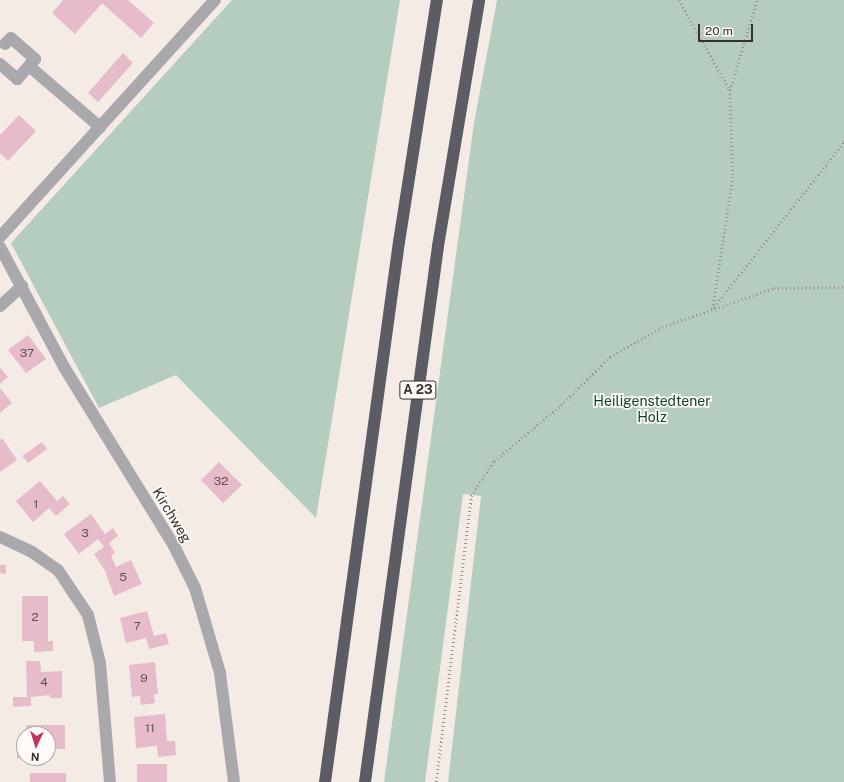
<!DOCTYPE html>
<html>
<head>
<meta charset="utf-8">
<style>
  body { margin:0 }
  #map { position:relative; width:844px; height:782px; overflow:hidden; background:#f5ebe5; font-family:"Public Sans",sans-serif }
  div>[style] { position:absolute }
  .green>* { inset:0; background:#b5cdbe }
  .building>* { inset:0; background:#e6bccb }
  .path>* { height:2.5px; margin-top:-1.25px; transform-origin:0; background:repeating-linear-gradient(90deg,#9b938f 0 1px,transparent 0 4px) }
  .minor>* { height:12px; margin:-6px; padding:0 6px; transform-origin:6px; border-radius:6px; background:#a9a9ad }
  .highway>* { height:12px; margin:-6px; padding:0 6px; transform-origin:6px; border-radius:6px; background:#5c5c64 }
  span { translate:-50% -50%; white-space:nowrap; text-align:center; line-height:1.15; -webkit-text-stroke:3.5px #fefaf7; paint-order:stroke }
  .number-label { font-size:12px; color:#615455 }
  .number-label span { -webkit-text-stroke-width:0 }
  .shield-label span { padding:1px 3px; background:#fefaf7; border:1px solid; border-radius:3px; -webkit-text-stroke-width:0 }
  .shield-label { font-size:13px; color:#35312e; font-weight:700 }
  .park-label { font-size:14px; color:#0b3d26 }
  .street-label { font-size:14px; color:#35312e }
  .north { position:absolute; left:16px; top:726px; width:40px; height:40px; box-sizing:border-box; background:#fefaf7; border:1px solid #aeaaa7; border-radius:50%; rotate:184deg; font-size:11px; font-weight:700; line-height:16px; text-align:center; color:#35312e }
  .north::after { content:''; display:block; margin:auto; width:14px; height:18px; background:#c23359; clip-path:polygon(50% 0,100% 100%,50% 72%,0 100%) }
  .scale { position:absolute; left:698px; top:24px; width:55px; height:18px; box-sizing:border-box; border:2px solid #35312e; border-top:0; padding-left:5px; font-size:12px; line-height:14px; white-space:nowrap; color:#35312e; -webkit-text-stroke:3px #fefaf7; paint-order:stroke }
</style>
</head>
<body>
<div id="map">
  <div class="green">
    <i style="clip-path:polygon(232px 0,400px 0,316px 518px,176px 375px,99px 408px,11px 243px)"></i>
    <i style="clip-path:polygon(497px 0,844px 0,844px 782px,448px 782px,481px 496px,463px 494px,425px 782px,384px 782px,474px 123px)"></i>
  </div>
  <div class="building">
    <i style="clip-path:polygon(63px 0,128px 0,154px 23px,141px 38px,102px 3px,75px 34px,52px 13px)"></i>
    <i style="clip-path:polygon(123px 53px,133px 63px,98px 102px,88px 93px)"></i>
    <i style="clip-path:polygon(19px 115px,36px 131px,8px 161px,0 153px,0 135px)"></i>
    <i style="clip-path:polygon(28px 335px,46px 359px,26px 373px,8px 350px)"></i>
    <i style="clip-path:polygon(0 368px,8px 377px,0 384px)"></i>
    <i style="clip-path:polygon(0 388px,12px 403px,0 413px)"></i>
    <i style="clip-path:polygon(2px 438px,17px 460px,0 472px,0 440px)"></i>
    <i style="clip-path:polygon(42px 442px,47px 449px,28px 463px,22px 456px)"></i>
    <i style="clip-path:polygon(219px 462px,242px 485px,223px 503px,201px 480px)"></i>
    <i style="clip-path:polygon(40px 481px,57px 501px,63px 496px,70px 504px,56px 516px,49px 508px,33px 522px,16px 501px)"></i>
    <i style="clip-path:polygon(91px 514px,105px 534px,113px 528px,118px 536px,109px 543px,115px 553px,111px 556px,116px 567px,131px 560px,142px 584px,114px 596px,105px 571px,94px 554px,104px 547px,98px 539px,79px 554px,64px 534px)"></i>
    <i style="clip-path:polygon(0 565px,6px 565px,6px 574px,0 573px)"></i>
    <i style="clip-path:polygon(22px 596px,48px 596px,48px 641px,53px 641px,53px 651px,34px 652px,34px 641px,22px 641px)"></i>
    <i style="clip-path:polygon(147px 611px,154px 636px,166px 633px,169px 644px,149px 649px,146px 638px,126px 643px,120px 618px)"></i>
    <i style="clip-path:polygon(26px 661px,40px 661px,41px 672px,62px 671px,62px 698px,50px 698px,50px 695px,31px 697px,31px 706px,13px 707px,13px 697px,27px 697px)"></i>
    <i style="clip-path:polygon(155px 662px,158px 694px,154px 694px,155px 703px,141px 705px,140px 696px,132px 697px,129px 665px)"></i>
    <i style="clip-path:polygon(165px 714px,167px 741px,175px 741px,176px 755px,158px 757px,157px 746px,136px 748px,134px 717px)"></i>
    <i style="clip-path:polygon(26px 725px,65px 725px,65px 749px,48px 749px,48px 734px,26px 734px)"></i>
    <i style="clip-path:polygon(17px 749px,24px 749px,24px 758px,17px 759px)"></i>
    <i style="clip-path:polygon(137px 764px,167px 764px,167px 782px,137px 782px)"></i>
    <i style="clip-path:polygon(30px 773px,66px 773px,66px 782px,30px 782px)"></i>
  </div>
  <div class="path">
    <i style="left:679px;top:0;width:103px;rotate:60.5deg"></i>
    <i style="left:730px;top:90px;width:87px;rotate:88deg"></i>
    <i style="left:733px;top:177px;width:133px;rotate:98.7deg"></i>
    <i style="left:730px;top:90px;width:94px;rotate:-73.3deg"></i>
    <i style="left:714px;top:307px;width:210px;rotate:-51.8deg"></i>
    <i style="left:436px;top:782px;width:288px;rotate:-83deg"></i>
    <i style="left:471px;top:496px;width:42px;rotate:-56.7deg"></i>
    <i style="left:494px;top:461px;width:87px;rotate:-39.9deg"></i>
    <i style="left:561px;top:405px;width:69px;rotate:-44.4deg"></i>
    <i style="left:610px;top:357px;width:60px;rotate:-30deg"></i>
    <i style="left:662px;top:327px;width:119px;rotate:-19.2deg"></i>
    <i style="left:774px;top:288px;width:70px;rotate:-0.8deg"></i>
  </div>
  <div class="minor">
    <i style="left:5px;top:44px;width:8px;rotate:-45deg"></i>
    <i style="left:11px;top:38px;width:32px;rotate:41deg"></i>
    <i style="left:35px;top:59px;width:9px;rotate:131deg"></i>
    <i style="left:0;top:64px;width:23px;rotate:41deg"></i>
    <i style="left:17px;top:79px;width:18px;rotate:-47deg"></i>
    <i style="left:29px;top:66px;width:94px;rotate:40.7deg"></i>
    <i style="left:0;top:237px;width:320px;rotate:-47.8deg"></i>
    <i style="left:0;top:247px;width:136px;rotate:61.9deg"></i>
    <i style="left:64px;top:367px;width:210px;rotate:58.4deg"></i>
    <i style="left:174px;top:546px;width:47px;rotate:63.4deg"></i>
    <i style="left:195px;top:588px;width:89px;rotate:73.6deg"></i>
    <i style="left:220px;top:673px;width:110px;rotate:82.7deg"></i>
    <i style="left:0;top:306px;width:30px;rotate:-42deg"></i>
    <i style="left:0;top:537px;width:35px;rotate:25deg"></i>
    <i style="left:32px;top:552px;width:32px;rotate:35deg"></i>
    <i style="left:58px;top:570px;width:54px;rotate:56.3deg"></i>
    <i style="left:88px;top:615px;width:49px;rotate:76deg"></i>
    <i style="left:100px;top:663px;width:119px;rotate:85.2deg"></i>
  </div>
  <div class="highway">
    <i style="left:325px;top:782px;width:545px;rotate:-82.2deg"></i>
    <i style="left:399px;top:242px;width:245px;rotate:-81.1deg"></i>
    <i style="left:365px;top:782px;width:541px;rotate:-82.24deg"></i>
    <i style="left:438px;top:246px;width:249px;rotate:-80.5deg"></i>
  </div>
  <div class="number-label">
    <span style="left:27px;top:354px">37</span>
    <span style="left:221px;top:482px">32</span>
    <span style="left:36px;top:505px">1</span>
    <span style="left:85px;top:534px">3</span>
    <span style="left:123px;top:578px">5</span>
    <span style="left:35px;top:618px">2</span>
    <span style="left:137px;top:627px">7</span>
    <span style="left:144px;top:679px">9</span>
    <span style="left:44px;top:683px">4</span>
    <span style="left:150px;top:729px">11</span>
  </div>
  <div class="shield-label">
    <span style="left:418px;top:390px">A 23</span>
  </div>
  <div class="park-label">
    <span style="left:652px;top:409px">Heiligenstedtener<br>Holz</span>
  </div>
  <div class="street-label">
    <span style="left:172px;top:515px;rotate:59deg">Kirchweg</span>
  </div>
  <div class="north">N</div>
  <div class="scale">20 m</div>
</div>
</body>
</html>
